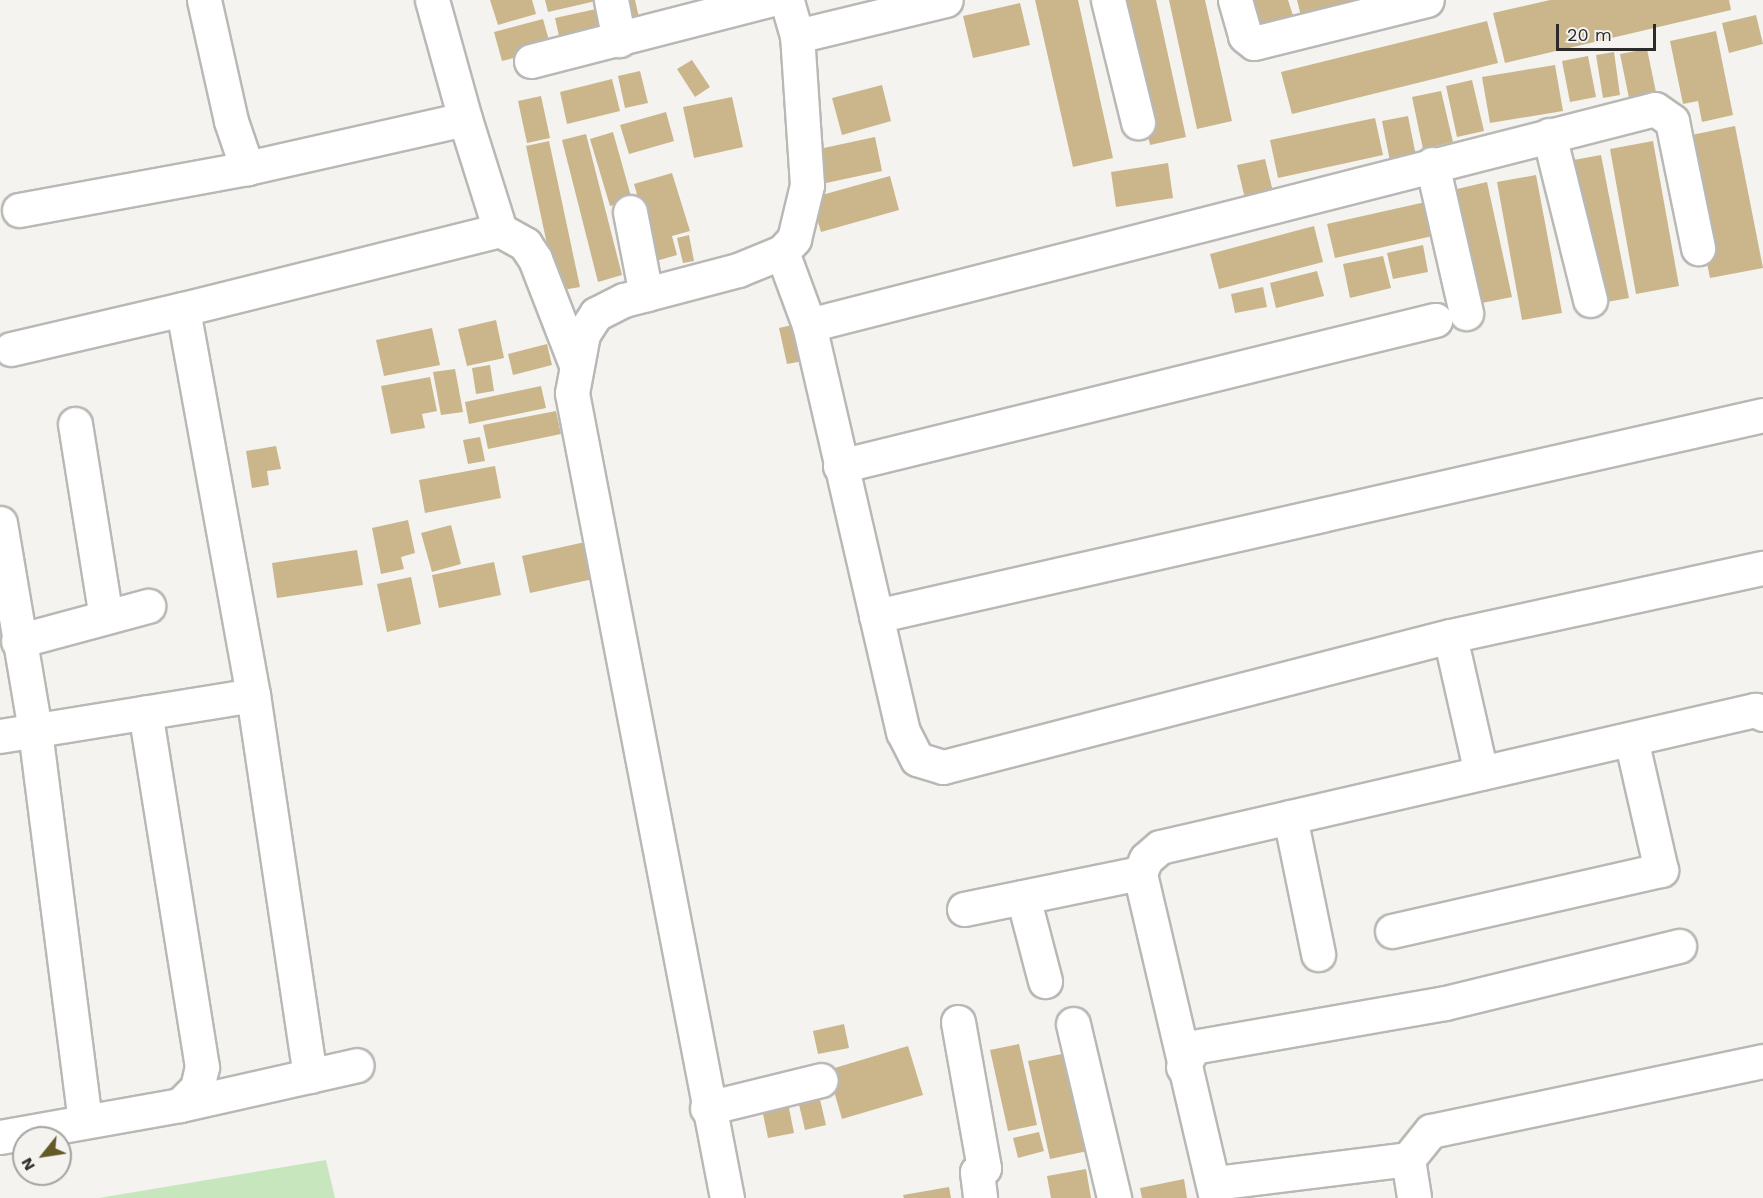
<!DOCTYPE html>
<html>
<head>
<meta charset="utf-8">
<style>
  body { margin:0 }
  #map { position:relative; width:1763px; height:1198px; overflow:hidden; background:#f4f3f0; font-family:"Work Sans",sans-serif }
  div>[style] { position:absolute }
  .green>* { inset:0; background:#c7e6be }
  .building>* { inset:0; background:#cab68a }
  .roads { filter:drop-shadow(2px 0 #bab8b5) drop-shadow(-2px 0 #bab8b5) drop-shadow(0 2px #bab8b5) drop-shadow(0 -2px #bab8b5) }
  .minor>* { height:33px; margin:-16.5px; padding:0 16.5px; transform-origin:16.5px; border-radius:16.5px; background:#fff }
  span { translate:-50% -50%; white-space:nowrap; text-align:center; line-height:1.15; -webkit-text-stroke:4.5px #f4f3f0; paint-order:stroke }
  .north { position:absolute; left:12px; top:1126px; width:60px; height:60px; box-sizing:border-box; background:#f4f3f0; border:2px solid #a4a3a1; border-radius:50%; rotate:240deg; font-size:16px; font-weight:700; line-height:24px; text-align:center; color:#2c2b2a }
  .north::after { content:''; display:block; margin:auto; width:21px; height:27px; background:#655926; clip-path:polygon(50% 0,100% 100%,50% 72%,0 100%) }
  .scale { position:absolute; left:1556px; top:24px; width:100px; height:27px; box-sizing:border-box; border:3px solid #2c2b2a; border-top:0; padding-left:8px; font-size:18px; line-height:21px; white-space:nowrap; color:#2c2b2a; -webkit-text-stroke:4px #f4f3f0; paint-order:stroke }
</style>
</head>
<body>
<div id="map">
  <div class="green">
    <i style="clip-path:polygon(326px 1160px,335px 1198px,99px 1198px)"></i>
  </div>
  <div class="building">
    <i style="clip-path:polygon(490px 0,532px 0,536px 14px,498px 25px)"></i>
    <i style="clip-path:polygon(545px 0,596px 0,596px 1px,548px 12px)"></i>
    <i style="clip-path:polygon(614px 0,635px 0,642px 31px)"></i>
    <i style="clip-path:polygon(1035px 0,1078px 0,1113px 158px,1073px 167px)"></i>
    <i style="clip-path:polygon(1119px 0,1156px 0,1186px 137px,1150px 145px)"></i>
    <i style="clip-path:polygon(1169px 0,1205px 0,1232px 121px,1197px 129px)"></i>
    <i style="clip-path:polygon(1252px 0,1288px 0,1296px 25px,1262px 35px)"></i>
    <i style="clip-path:polygon(1297px 0,1388px 0,1302px 20px)"></i>
    <i style="clip-path:polygon(1550px 0,1729px 0,1731px 10px,1505px 63px,1493px 13px)"></i>
    <i style="clip-path:polygon(1020px 3px,1030px 45px,973px 58px,963px 16px)"></i>
    <i style="clip-path:polygon(605px 7px,612px 37px,562px 49px,555px 18px)"></i>
    <i style="clip-path:polygon(1756px 15px,1763px 44px,1729px 53px,1722px 23px)"></i>
    <i style="clip-path:polygon(543px 19px,551px 48px,502px 61px,494px 32px)"></i>
    <i style="clip-path:polygon(1487px 21px,1498px 63px,1292px 114px,1281px 72px)"></i>
    <i style="clip-path:polygon(1716px 31px,1733px 115px,1702px 122px,1698px 101px,1683px 104px,1670px 41px)"></i>
    <i style="clip-path:polygon(1647px 49px,1658px 102px,1631px 108px,1620px 54px)"></i>
    <i style="clip-path:polygon(1614px 52px,1620px 95px,1603px 98px,1596px 55px)"></i>
    <i style="clip-path:polygon(1588px 56px,1596px 97px,1570px 102px,1562px 61px)"></i>
    <i style="clip-path:polygon(692px 60px,710px 87px,695px 97px,677px 69px)"></i>
    <i style="clip-path:polygon(1555px 65px,1563px 111px,1490px 123px,1482px 77px)"></i>
    <i style="clip-path:polygon(640px 71px,648px 103px,625px 108px,618px 76px)"></i>
    <i style="clip-path:polygon(612px 79px,620px 111px,567px 124px,560px 92px)"></i>
    <i style="clip-path:polygon(1472px 80px,1484px 131px,1457px 137px,1446px 86px)"></i>
    <i style="clip-path:polygon(882px 85px,891px 121px,842px 135px,832px 98px)"></i>
    <i style="clip-path:polygon(1441px 91px,1453px 142px,1423px 149px,1412px 97px)"></i>
    <i style="clip-path:polygon(541px 96px,550px 138px,527px 143px,518px 101px)"></i>
    <i style="clip-path:polygon(732px 97px,743px 147px,694px 158px,683px 107px)"></i>
    <i style="clip-path:polygon(666px 112px,674px 141px,629px 154px,620px 125px)"></i>
    <i style="clip-path:polygon(1408px 116px,1416px 156px,1390px 161px,1382px 121px)"></i>
    <i style="clip-path:polygon(1375px 118px,1383px 155px,1278px 178px,1270px 140px)"></i>
    <i style="clip-path:polygon(1735px 126px,1763px 268px,1710px 278px,1682px 137px)"></i>
    <i style="clip-path:polygon(613px 132px,632px 200px,610px 206px,590px 139px)"></i>
    <i style="clip-path:polygon(586px 134px,622px 275px,598px 282px,562px 140px)"></i>
    <i style="clip-path:polygon(875px 137px,882px 171px,826px 183px,819px 149px)"></i>
    <i style="clip-path:polygon(549px 141px,580px 287px,557px 291px,526px 146px)"></i>
    <i style="clip-path:polygon(1653px 141px,1679px 286px,1636px 294px,1610px 149px)"></i>
    <i style="clip-path:polygon(1601px 155px,1629px 298px,1596px 304px,1568px 161px)"></i>
    <i style="clip-path:polygon(1265px 159px,1274px 196px,1246px 203px,1237px 165px)"></i>
    <i style="clip-path:polygon(1168px 163px,1173px 198px,1116px 207px,1111px 172px)"></i>
    <i style="clip-path:polygon(672px 173px,690px 231px,672px 236px,677px 255px,656px 261px,634px 184px)"></i>
    <i style="clip-path:polygon(1536px 175px,1562px 313px,1522px 320px,1497px 182px)"></i>
    <i style="clip-path:polygon(890px 176px,899px 210px,821px 232px,811px 198px)"></i>
    <i style="clip-path:polygon(1487px 182px,1512px 297px,1482px 303px,1457px 189px)"></i>
    <i style="clip-path:polygon(1430px 201px,1437px 235px,1335px 258px,1327px 224px)"></i>
    <i style="clip-path:polygon(1314px 226px,1323px 262px,1219px 289px,1210px 254px)"></i>
    <i style="clip-path:polygon(689px 235px,694px 261px,683px 263px,677px 238px)"></i>
    <i style="clip-path:polygon(1423px 245px,1428px 272px,1393px 279px,1387px 253px)"></i>
    <i style="clip-path:polygon(1383px 256px,1391px 288px,1350px 298px,1343px 264px)"></i>
    <i style="clip-path:polygon(1317px 271px,1324px 296px,1276px 308px,1270px 283px)"></i>
    <i style="clip-path:polygon(1263px 287px,1267px 307px,1235px 313px,1231px 294px)"></i>
    <i style="clip-path:polygon(496px 320px,504px 358px,467px 366px,458px 329px)"></i>
    <i style="clip-path:polygon(801px 323px,809px 360px,787px 364px,779px 328px)"></i>
    <i style="clip-path:polygon(432px 328px,440px 365px,384px 376px,376px 340px)"></i>
    <i style="clip-path:polygon(547px 344px,552px 365px,513px 375px,508px 354px)"></i>
    <i style="clip-path:polygon(490px 365px,494px 391px,476px 394px,472px 368px)"></i>
    <i style="clip-path:polygon(455px 369px,463px 412px,441px 415px,433px 372px)"></i>
    <i style="clip-path:polygon(430px 377px,437px 411px,422px 414px,425px 428px,391px 434px,381px 386px)"></i>
    <i style="clip-path:polygon(541px 386px,546px 408px,469px 424px,465px 402px)"></i>
    <i style="clip-path:polygon(556px 411px,561px 434px,488px 449px,483px 425px)"></i>
    <i style="clip-path:polygon(480px 437px,485px 461px,468px 464px,463px 440px)"></i>
    <i style="clip-path:polygon(276px 446px,281px 469px,267px 471px,269px 485px,252px 488px,246px 451px)"></i>
    <i style="clip-path:polygon(495px 466px,501px 498px,425px 513px,419px 480px)"></i>
    <i style="clip-path:polygon(408px 520px,415px 553px,401px 557px,404px 569px,381px 574px,372px 528px)"></i>
    <i style="clip-path:polygon(451px 525px,461px 564px,432px 572px,421px 533px)"></i>
    <i style="clip-path:polygon(585px 542px,593px 579px,530px 593px,522px 556px)"></i>
    <i style="clip-path:polygon(357px 550px,363px 585px,277px 598px,272px 563px)"></i>
    <i style="clip-path:polygon(494px 562px,501px 595px,439px 608px,432px 575px)"></i>
    <i style="clip-path:polygon(411px 577px,421px 624px,387px 632px,377px 584px)"></i>
    <i style="clip-path:polygon(844px 1024px,849px 1048px,818px 1054px,813px 1031px)"></i>
    <i style="clip-path:polygon(1019px 1044px,1037px 1125px,1008px 1131px,990px 1050px)"></i>
    <i style="clip-path:polygon(908px 1046px,923px 1095px,842px 1119px,828px 1070px)"></i>
    <i style="clip-path:polygon(1071px 1052px,1092px 1150px,1050px 1159px,1028px 1061px)"></i>
    <i style="clip-path:polygon(817px 1087px,826px 1125px,805px 1130px,796px 1092px)"></i>
    <i style="clip-path:polygon(787px 1098px,794px 1133px,768px 1138px,761px 1104px)"></i>
    <i style="clip-path:polygon(1039px 1132px,1044px 1151px,1018px 1158px,1013px 1138px)"></i>
    <i style="clip-path:polygon(1086px 1169px,1091px 1198px,1051px 1198px,1047px 1176px)"></i>
    <i style="clip-path:polygon(1184px 1179px,1187px 1198px,1142px 1198px,1140px 1188px)"></i>
    <i style="clip-path:polygon(949px 1187px,951px 1198px,904px 1198px,903px 1195px)"></i>
  </div>
  <div class="roads">
    <div class="minor">
      <i style="left:204px;top:0;width:124px;rotate:77.4deg"></i>
      <i style="left:231px;top:121px;width:50px;rotate:71.2deg"></i>
      <i style="left:247px;top:168px;width:223px;rotate:-12.7deg"></i>
      <i style="left:465px;top:119px;width:116px;rotate:72.5deg"></i>
      <i style="left:500px;top:230px;width:29px;rotate:29deg"></i>
      <i style="left:525px;top:244px;width:18px;rotate:56deg"></i>
      <i style="left:535px;top:259px;width:110px;rotate:68.8deg"></i>
      <i style="left:432px;top:0;width:123px;rotate:74.5deg"></i>
      <i style="left:611px;top:0;width:41px;rotate:78.7deg"></i>
      <i style="left:1108px;top:0;width:126px;rotate:76.2deg"></i>
      <i style="left:1235px;top:0;width:37px;rotate:74deg"></i>
      <i style="left:1245px;top:36px;width:11px;rotate:38deg"></i>
      <i style="left:1254px;top:43px;width:178px;rotate:-14deg"></i>
      <i style="left:797px;top:36px;width:153px;rotate:-13.6deg"></i>
      <i style="left:531px;top:61px;width:246px;rotate:-14.4deg"></i>
      <i style="left:1549px;top:135px;width:170px;rotate:76deg"></i>
      <i style="left:1432px;top:164px;width:153px;rotate:77.1deg"></i>
      <i style="left:19px;top:210px;width:232px;rotate:-10.4deg"></i>
      <i style="left:630px;top:212px;width:84px;rotate:79deg"></i>
      <i style="left:782px;top:252px;width:78px;rotate:69.7deg"></i>
      <i style="left:11px;top:349px;width:177px;rotate:-13.1deg"></i>
      <i style="left:75px;top:424px;width:195px;rotate:80.9deg"></i>
      <i style="left:840px;top:466px;width:613px;rotate:-13.79deg"></i>
      <i style="left:0;top:523px;width:211px;rotate:80.4deg"></i>
      <i style="left:35px;top:731px;width:393px;rotate:82.7deg"></i>
      <i style="left:876px;top:616px;width:909px;rotate:-12.77deg"></i>
      <i style="left:1450px;top:636px;width:320px;rotate:-12.3deg"></i>
      <i style="left:18px;top:641px;width:135px;rotate:-15.1deg"></i>
      <i style="left:0;top:736px;width:256px;rotate:-9.2deg"></i>
      <i style="left:1481px;top:773px;width:140px;rotate:-102.8deg"></i>
      <i style="left:1450px;top:636px;width:524px;rotate:165.51deg"></i>
      <i style="left:943px;top:767px;width:27px;rotate:-163deg"></i>
      <i style="left:917px;top:759px;width:30px;rotate:-117deg"></i>
      <i style="left:903px;top:732px;width:418px;rotate:-103deg"></i>
      <i style="left:809px;top:325px;width:873px;rotate:-14.32deg"></i>
      <i style="left:1655px;top:109px;width:21px;rotate:35deg"></i>
      <i style="left:1672px;top:121px;width:130px;rotate:78.4deg"></i>
      <i style="left:1290px;top:817px;width:140px;rotate:78.4deg"></i>
      <i style="left:1023px;top:897px;width:87px;rotate:75.3deg"></i>
      <i style="left:964px;top:909px;width:180px;rotate:-11.6deg"></i>
      <i style="left:1392px;top:931px;width:276px;rotate:-12.8deg"></i>
      <i style="left:1661px;top:870px;width:134px;rotate:-102.9deg"></i>
      <i style="left:958px;top:1022px;width:148px;rotate:79.9deg"></i>
      <i style="left:984px;top:1168px;width:8px;rotate:150deg"></i>
      <i style="left:977px;top:1172px;width:26px;rotate:83deg"></i>
      <i style="left:1073px;top:1024px;width:179px;rotate:76.7deg"></i>
      <i style="left:1183px;top:1067px;width:22px;rotate:-63deg"></i>
      <i style="left:1193px;top:1047px;width:256px;rotate:-9.9deg"></i>
      <i style="left:1445px;top:1003px;width:241px;rotate:-13.7deg"></i>
      <i style="left:310px;top:1076px;width:385px;rotate:-98.5deg"></i>
      <i style="left:253px;top:695px;width:392px;rotate:-100.3deg"></i>
      <i style="left:183px;top:309px;width:327px;rotate:-14deg"></i>
      <i style="left:180px;top:1105px;width:181px;rotate:-12.7deg"></i>
      <i style="left:707px;top:1108px;width:117px;rotate:-13.8deg"></i>
      <i style="left:0;top:1137px;width:183px;rotate:-10.1deg"></i>
      <i style="left:180px;top:1105px;width:24px;rotate:-45deg"></i>
      <i style="left:197px;top:1088px;width:22px;rotate:-77deg"></i>
      <i style="left:202px;top:1067px;width:359px;rotate:-99.1deg"></i>
      <i style="left:1408px;top:1159px;width:36px;rotate:-51deg"></i>
      <i style="left:1431px;top:1131px;width:339px;rotate:-11.9deg"></i>
      <i style="left:1215px;top:1183px;width:194px;rotate:-7.1deg"></i>
      <i style="left:1408px;top:1159px;width:39px;rotate:81deg"></i>
      <i style="left:727px;top:1198px;width:820px;rotate:-100.9deg"></i>
      <i style="left:572px;top:393px;width:60px;rotate:-79.4deg"></i>
      <i style="left:583px;top:334px;width:24px;rotate:-57deg"></i>
      <i style="left:596px;top:314px;width:31px;rotate:-27deg"></i>
      <i style="left:624px;top:300px;width:118px;rotate:-14.7deg"></i>
      <i style="left:738px;top:270px;width:48px;rotate:-22.2deg"></i>
      <i style="left:782px;top:252px;width:18px;rotate:-47deg"></i>
      <i style="left:794px;top:239px;width:56px;rotate:-76.5deg"></i>
      <i style="left:807px;top:185px;width:149px;rotate:-93.8deg"></i>
      <i style="left:797px;top:36px;width:37px;rotate:-106deg"></i>
      <i style="left:1216px;top:1198px;width:334px;rotate:-103.2deg"></i>
      <i style="left:1140px;top:873px;width:15px;rotate:-67deg"></i>
      <i style="left:1146px;top:859px;width:18px;rotate:-41deg"></i>
      <i style="left:1160px;top:847px;width:611px;rotate:-12.97deg"></i>
      <i style="left:1755px;top:710px;width:9px;rotate:27deg"></i>
    </div>
  </div>
  <div class="north">N</div>
  <div class="scale">20 m</div>
</div>
</body>
</html>
